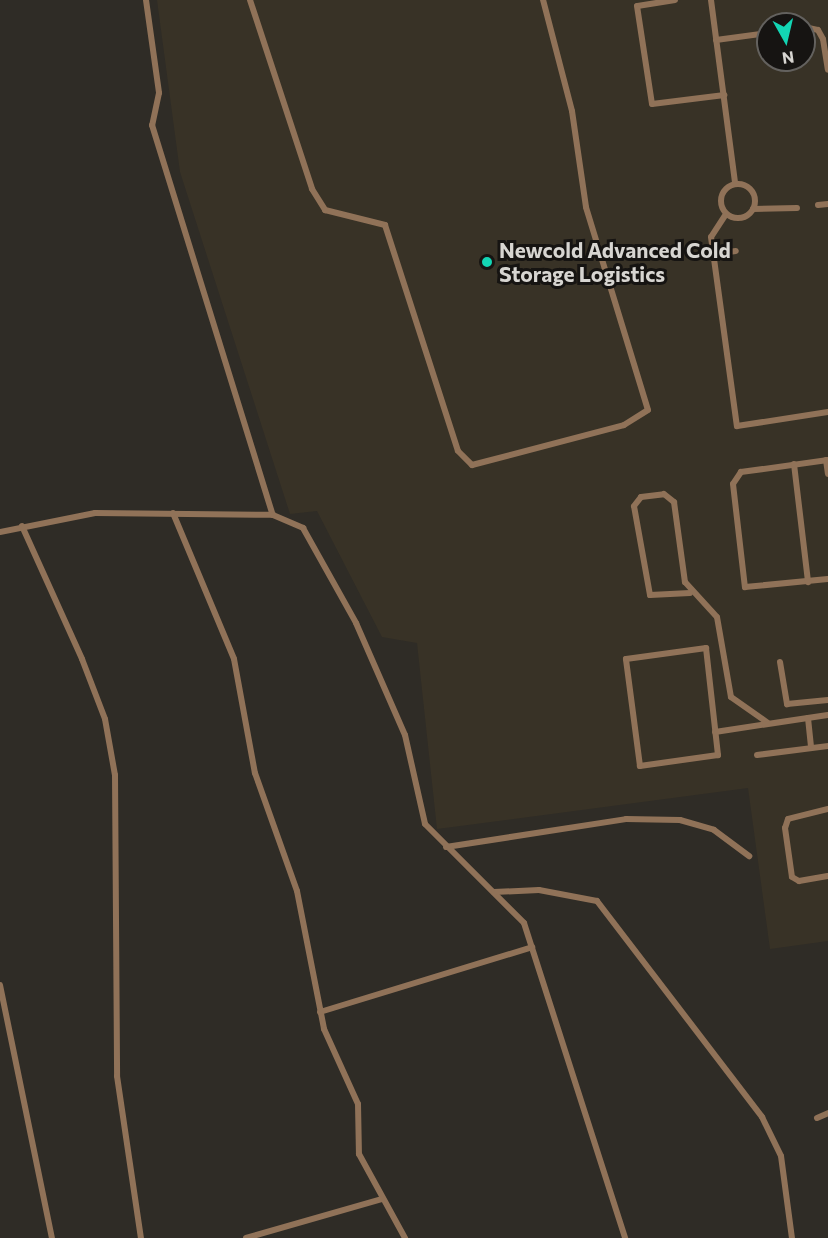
<!DOCTYPE html>
<html>
<head>
<meta charset="utf-8">
<style>
  body { margin:0 }
  #map { position:relative; width:828px; height:1238px; overflow:hidden; background:#2f2c26; font-family:Commissioner,sans-serif }
  div>[style] { position:absolute }
  .built>* { inset:0; background:#383226 }
  .lane>* { height:6px; margin:-3px; padding:0 3px; transform-origin:3px; border-radius:3px; background:#907258 }
  .lane>.ring { margin:-3px; padding:0; box-sizing:content-box; background:none; border:6px solid #907258; border-radius:50% }
  .dots>* { width:16px; height:16px; translate:-50% -50%; box-sizing:border-box; border:3px solid #161412; border-radius:50% }
  span { translate:-50% -50%; white-space:nowrap; text-align:center; line-height:1.15; -webkit-text-stroke:6px #161412; paint-order:stroke }
  .poi-label { font-size:21px; color:#d7d5d1; font-weight:700 }
  .left { translate:0 -50%; text-align:left }
  .north { position:absolute; left:756px; top:12px; width:60px; height:60px; box-sizing:border-box; background:#161412; border:2px solid #63615e; border-radius:50%; rotate:172deg; font-size:16px; font-weight:700; line-height:24px; text-align:center; color:#d7d5d1 }
  .north::after { content:''; display:block; margin:auto; width:21px; height:27px; background:#13d5b4; clip-path:polygon(50% 0,100% 100%,50% 72%,0 100%) }
</style>
</head>
<body>
<div id="map">
  <div class="built">
    <i style="clip-path:polygon(evenodd,157px 0,828px 0,828px 941px,770px 949px,748px 788px,437px 829px,417px 643px,382px 637px,317px 511px,290px 514px,180px 172px,157px 0,768px 24px,804px 24px,804px 60px,768px 60px,768px 24px)"></i>
  </div>
  <div class="lane">
    <i style="left:146px;top:0;width:94px;rotate:82deg"></i>
    <i style="left:159px;top:93px;width:33px;rotate:102deg"></i>
    <i style="left:152px;top:125px;width:408px;rotate:72.8deg"></i>
    <i style="left:250px;top:0;width:199px;rotate:71.8deg"></i>
    <i style="left:312px;top:189px;width:25px;rotate:58deg"></i>
    <i style="left:325px;top:210px;width:62px;rotate:14deg"></i>
    <i style="left:385px;top:225px;width:237px;rotate:72.1deg"></i>
    <i style="left:458px;top:451px;width:20px;rotate:45deg"></i>
    <i style="left:472px;top:465px;width:157px;rotate:-14.7deg"></i>
    <i style="left:624px;top:425px;width:28px;rotate:-32deg"></i>
    <i style="left:648px;top:410px;width:212px;rotate:-107deg"></i>
    <i style="left:586px;top:207px;width:97px;rotate:-98.3deg"></i>
    <i style="left:572px;top:111px;width:115px;rotate:-104.6deg"></i>
    <i style="left:675px;top:0;width:38px;rotate:171deg"></i>
    <i style="left:637px;top:6px;width:99px;rotate:81.3deg"></i>
    <i style="left:652px;top:104px;width:73px;rotate:-7.1deg"></i>
    <i style="left:711px;top:0;width:185px;rotate:82.5deg"></i>
    <i style="left:804px;top:27px;width:14px;rotate:12deg"></i>
    <i style="left:818px;top:30px;width:10px;rotate:61deg"></i>
    <i style="left:823px;top:39px;width:31px;rotate:81deg"></i>
    <i style="left:716px;top:40px;width:52px;rotate:-7.7deg"></i>
    <i class="ring" style="left:721px;top:184px;width:28px;height:28px"></i>
    <i style="left:818px;top:205px;width:10px;rotate:-6deg"></i>
    <i style="left:753px;top:209px;width:44px;rotate:-1.3deg"></i>
    <i style="left:726px;top:214px;width:27px;rotate:123deg"></i>
    <i style="left:711px;top:237px;width:191px;rotate:82.2deg"></i>
    <i style="left:737px;top:426px;width:92px;rotate:-8.7deg"></i>
    <i style="left:714px;top:254px;width:22px;rotate:-8deg"></i>
    <i style="left:826px;top:460px;width:14px;rotate:82deg"></i>
    <i style="left:828px;top:460px;width:88px;rotate:172.1deg"></i>
    <i style="left:741px;top:472px;width:14px;rotate:124deg"></i>
    <i style="left:733px;top:484px;width:104px;rotate:83.4deg"></i>
    <i style="left:745px;top:587px;width:83px;rotate:-5.5deg"></i>
    <i style="left:794px;top:464px;width:119px;rotate:83.2deg"></i>
    <i style="left:173px;top:513px;width:158px;rotate:67.3deg"></i>
    <i style="left:234px;top:659px;width:116px;rotate:79.6deg"></i>
    <i style="left:255px;top:773px;width:125px;rotate:70.4deg"></i>
    <i style="left:297px;top:891px;width:141px;rotate:78.9deg"></i>
    <i style="left:324px;top:1029px;width:82px;rotate:65.6deg"></i>
    <i style="left:358px;top:1104px;width:50px;rotate:88.9deg"></i>
    <i style="left:359px;top:1154px;width:96px;rotate:61.3deg"></i>
    <i style="left:22px;top:526px;width:146px;rotate:65.7deg"></i>
    <i style="left:82px;top:659px;width:64px;rotate:69deg"></i>
    <i style="left:105px;top:719px;width:57px;rotate:79.9deg"></i>
    <i style="left:115px;top:775px;width:301px;rotate:89.6deg"></i>
    <i style="left:117px;top:1076px;width:164px;rotate:81.6deg"></i>
    <i style="left:0;top:532px;width:97px;rotate:-11.3deg"></i>
    <i style="left:95px;top:513px;width:178px;rotate:0.6deg"></i>
    <i style="left:273px;top:515px;width:33px;rotate:23deg"></i>
    <i style="left:303px;top:528px;width:109px;rotate:60.8deg"></i>
    <i style="left:356px;top:623px;width:122px;rotate:66.4deg"></i>
    <i style="left:405px;top:735px;width:91px;rotate:77.3deg"></i>
    <i style="left:425px;top:824px;width:140px;rotate:45deg"></i>
    <i style="left:524px;top:923px;width:331px;rotate:72.2deg"></i>
    <i style="left:690px;top:593px;width:40px;rotate:177.1deg"></i>
    <i style="left:650px;top:595px;width:90px;rotate:-100.2deg"></i>
    <i style="left:634px;top:506px;width:11px;rotate:-52deg"></i>
    <i style="left:641px;top:497px;width:23px;rotate:-7deg"></i>
    <i style="left:664px;top:494px;width:13px;rotate:39deg"></i>
    <i style="left:674px;top:502px;width:81px;rotate:82.2deg"></i>
    <i style="left:685px;top:582px;width:47px;rotate:47.6deg"></i>
    <i style="left:717px;top:617px;width:81px;rotate:80.1deg"></i>
    <i style="left:731px;top:697px;width:45px;rotate:35.1deg"></i>
    <i style="left:706px;top:648px;width:108px;rotate:83.6deg"></i>
    <i style="left:718px;top:755px;width:79px;rotate:172deg"></i>
    <i style="left:640px;top:766px;width:108px;rotate:-97.5deg"></i>
    <i style="left:626px;top:659px;width:81px;rotate:-7.8deg"></i>
    <i style="left:780px;top:662px;width:43px;rotate:80.5deg"></i>
    <i style="left:787px;top:704px;width:41px;rotate:-5.6deg"></i>
    <i style="left:808px;top:718px;width:30px;rotate:84deg"></i>
    <i style="left:715px;top:732px;width:114px;rotate:-8.6deg"></i>
    <i style="left:757px;top:755px;width:72px;rotate:-7.2deg"></i>
    <i style="left:828px;top:809px;width:41px;rotate:166deg"></i>
    <i style="left:788px;top:819px;width:9px;rotate:108deg"></i>
    <i style="left:785px;top:828px;width:49px;rotate:81.9deg"></i>
    <i style="left:792px;top:877px;width:8px;rotate:30deg"></i>
    <i style="left:799px;top:881px;width:29px;rotate:-10deg"></i>
    <i style="left:446px;top:847px;width:182px;rotate:-8.8deg"></i>
    <i style="left:626px;top:819px;width:54px;rotate:1.1deg"></i>
    <i style="left:680px;top:820px;width:35px;rotate:16deg"></i>
    <i style="left:714px;top:830px;width:44px;rotate:36.6deg"></i>
    <i style="left:494px;top:892px;width:45px;rotate:-2.5deg"></i>
    <i style="left:539px;top:890px;width:59px;rotate:10.7deg"></i>
    <i style="left:597px;top:901px;width:272px;rotate:52.6deg"></i>
    <i style="left:762px;top:1117px;width:43px;rotate:64deg"></i>
    <i style="left:781px;top:1156px;width:83px;rotate:82.4deg"></i>
    <i style="left:0;top:985px;width:258px;rotate:78.4deg"></i>
    <i style="left:320px;top:1012px;width:222px;rotate:-17deg"></i>
    <i style="left:817px;top:1118px;width:12px;rotate:-24deg"></i>
    <i style="left:246px;top:1238px;width:141px;rotate:-16deg"></i>
  </div>
  <div class="dots">
    <i style="left:487px;top:262px;background:#13d5b4"></i>
  </div>
  <div class="poi-label">
    <span class="left" style="left:499px;top:262px">Newcold Advanced Cold<br>Storage Logistics</span>
  </div>
  <div class="north">N</div>
</div>
</body>
</html>
